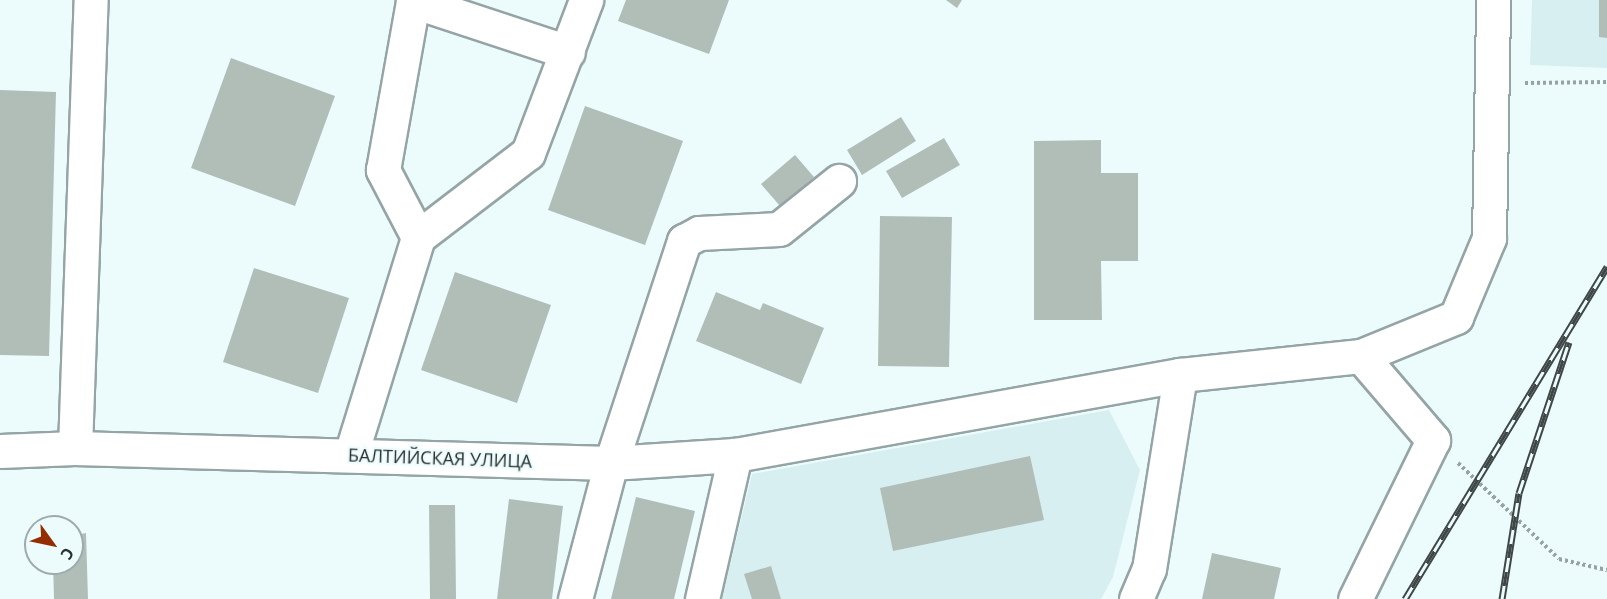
<!DOCTYPE html>
<html>
<head>
<meta charset="utf-8">
<style>
  body { margin:0 }
  #map { position:relative; width:1607px; height:599px; overflow:hidden; background:#ecfcfd; font-family:"Open Sans",sans-serif }
  div>[style] { position:absolute }
  .built>* { inset:0; background:#d7eff0 }
  .building>* { inset:0; background:#b1beb8 }
  .path>* { height:4px; margin-top:-2px; transform-origin:0; background:repeating-linear-gradient(90deg,#96a2a3 0 3px,transparent 0 6px) }
  .roads { filter:drop-shadow(2px 0 #95a4a4) drop-shadow(-2px 0 #95a4a4) drop-shadow(0 2px #95a4a4) drop-shadow(0 -2px #95a4a4) }
  .minor>* { height:33px; margin:-16.5px; padding:0 16.5px; transform-origin:16.5px; border-radius:16.5px; background:#fff }
  .rail>* { height:7px; margin-top:-3.5px; transform-origin:0; background:repeating-linear-gradient(90deg,#ecfcfd 0 14px,#3f4646 0 28px); box-sizing:border-box; border-block:2px solid #3f4646 }
  span { translate:-50% -50%; white-space:nowrap; text-align:center; line-height:1.15; -webkit-text-stroke:4.5px #ecfcfd; paint-order:stroke }
  .street-label { font-size:18px; color:#292f2f }
  .north { position:absolute; left:24px; top:515px; width:60px; height:60px; box-sizing:border-box; background:#ecfcfd; border:2px solid #9eaaab; border-radius:50%; rotate:123deg; font-size:16px; font-weight:700; line-height:24px; text-align:center; color:#292f2f }
  .north::after { content:''; display:block; margin:auto; width:21px; height:27px; background:#942e01; clip-path:polygon(50% 0,100% 100%,50% 72%,0 100%) }
</style>
</head>
<body>
<div id="map">
  <div class="built">
    <i style="clip-path:polygon(1532px 0,1607px 0,1607px 68px,1530px 65px)"></i>
    <i style="clip-path:polygon(1109px 410px,1140px 470px,1113px 577px,1101px 599px,722px 599px,752px 474px)"></i>
  </div>
  <div class="building">
    <i style="clip-path:polygon(626px 0,729px 0,709px 54px,618px 21px)"></i>
    <i style="clip-path:polygon(946px 0,962px 0,957px 8px)"></i>
    <i style="clip-path:polygon(1599px 0,1607px 0,1607px 38px,1599px 37px)"></i>
    <i style="clip-path:polygon(231px 58px,335px 96px,295px 206px,191px 168px)"></i>
    <i style="clip-path:polygon(0 90px,56px 92px,49px 356px,0 355px)"></i>
    <i style="clip-path:polygon(585px 106px,683px 141px,645px 245px,548px 210px)"></i>
    <i style="clip-path:polygon(901px 117px,916px 141px,862px 175px,847px 150px)"></i>
    <i style="clip-path:polygon(944px 138px,960px 165px,902px 198px,886px 171px)"></i>
    <i style="clip-path:polygon(1101px 140px,1101px 173px,1138px 173px,1138px 261px,1101px 261px,1102px 320px,1034px 320px,1034px 141px)"></i>
    <i style="clip-path:polygon(795px 155px,814px 177px,780px 206px,761px 184px)"></i>
    <i style="clip-path:polygon(880px 216px,952px 217px,949px 367px,878px 366px)"></i>
    <i style="clip-path:polygon(254px 268px,349px 298px,318px 393px,223px 362px)"></i>
    <i style="clip-path:polygon(455px 272px,551px 305px,517px 403px,421px 370px)"></i>
    <i style="clip-path:polygon(716px 292px,760px 310px,763px 303px,824px 328px,801px 384px,696px 341px)"></i>
    <i style="clip-path:polygon(1030px 456px,1044px 520px,893px 551px,880px 488px)"></i>
    <i style="clip-path:polygon(636px 497px,695px 511px,674px 599px,611px 599px)"></i>
    <i style="clip-path:polygon(509px 499px,563px 506px,552px 599px,497px 599px)"></i>
    <i style="clip-path:polygon(429px 505px,455px 505px,456px 599px,430px 599px)"></i>
    <i style="clip-path:polygon(86px 533px,88px 599px,54px 599px,53px 563px,72px 563px,72px 536px)"></i>
    <i style="clip-path:polygon(1212px 553px,1281px 568px,1274px 599px,1202px 599px)"></i>
    <i style="clip-path:polygon(771px 566px,781px 599px,752px 599px,744px 574px)"></i>
  </div>
  <div class="path">
    <i style="left:1525px;top:83px;width:82px;rotate:-0.7deg"></i>
    <i style="left:1458px;top:463px;width:139px;rotate:43.5deg"></i>
    <i style="left:1559px;top:559px;width:49px;rotate:12.9deg"></i>
  </div>
  <div class="roads">
    <div class="minor">
      <i style="left:418px;top:237px;width:76px;rotate:-117.6deg"></i>
      <i style="left:383px;top:170px;width:172px;rotate:-79.9deg"></i>
      <i style="left:413px;top:1px;width:163px;rotate:18.2deg"></i>
      <i style="left:1361px;top:356px;width:103px;rotate:-22.3deg"></i>
      <i style="left:1456px;top:317px;width:86px;rotate:-67.3deg"></i>
      <i style="left:1489px;top:238px;width:238px;rotate:-89deg"></i>
      <i style="left:75px;top:448px;width:448px;rotate:-88deg"></i>
      <i style="left:0;top:451px;width:75px;rotate:-2.3deg"></i>
      <i style="left:75px;top:448px;width:536px;rotate:1.6deg"></i>
      <i style="left:611px;top:463px;width:124px;rotate:-3.7deg"></i>
      <i style="left:735px;top:455px;width:452px;rotate:-10.2deg"></i>
      <i style="left:1180px;top:375px;width:182px;rotate:-6deg"></i>
      <i style="left:1361px;top:356px;width:111px;rotate:49.4deg"></i>
      <i style="left:1433px;top:440px;width:177px;rotate:116.1deg"></i>
      <i style="left:351px;top:454px;width:227px;rotate:-72.8deg"></i>
      <i style="left:418px;top:237px;width:138px;rotate:-37.4deg"></i>
      <i style="left:528px;top:153px;width:164px;rotate:-69.2deg"></i>
      <i style="left:575px;top:599px;width:141px;rotate:-75.2deg"></i>
      <i style="left:611px;top:463px;width:234px;rotate:-71.8deg"></i>
      <i style="left:684px;top:241px;width:17px;rotate:-28deg"></i>
      <i style="left:699px;top:233px;width:80px;rotate:-2.9deg"></i>
      <i style="left:779px;top:229px;width:77px;rotate:-38.7deg"></i>
      <i style="left:702px;top:599px;width:148px;rotate:-77.1deg"></i>
      <i style="left:1136px;top:599px;width:33px;rotate:-67deg"></i>
      <i style="left:1149px;top:569px;width:196px;rotate:-80.9deg"></i>
    </div>
  </div>
  <div class="rail">
    <i style="left:1405px;top:599px;width:389px;rotate:-58.7deg"></i>
    <i style="left:1502px;top:599px;width:107px;rotate:-80.9deg"></i>
    <i style="left:1519px;top:493px;width:159px;rotate:-71.7deg"></i>
  </div>
  <div class="street-label">
    <span style="left:440px;top:458px;rotate:2deg">БАЛТИЙСКАЯ УЛИЦА</span>
  </div>
  <div class="north">С</div>
</div>
</body>
</html>
